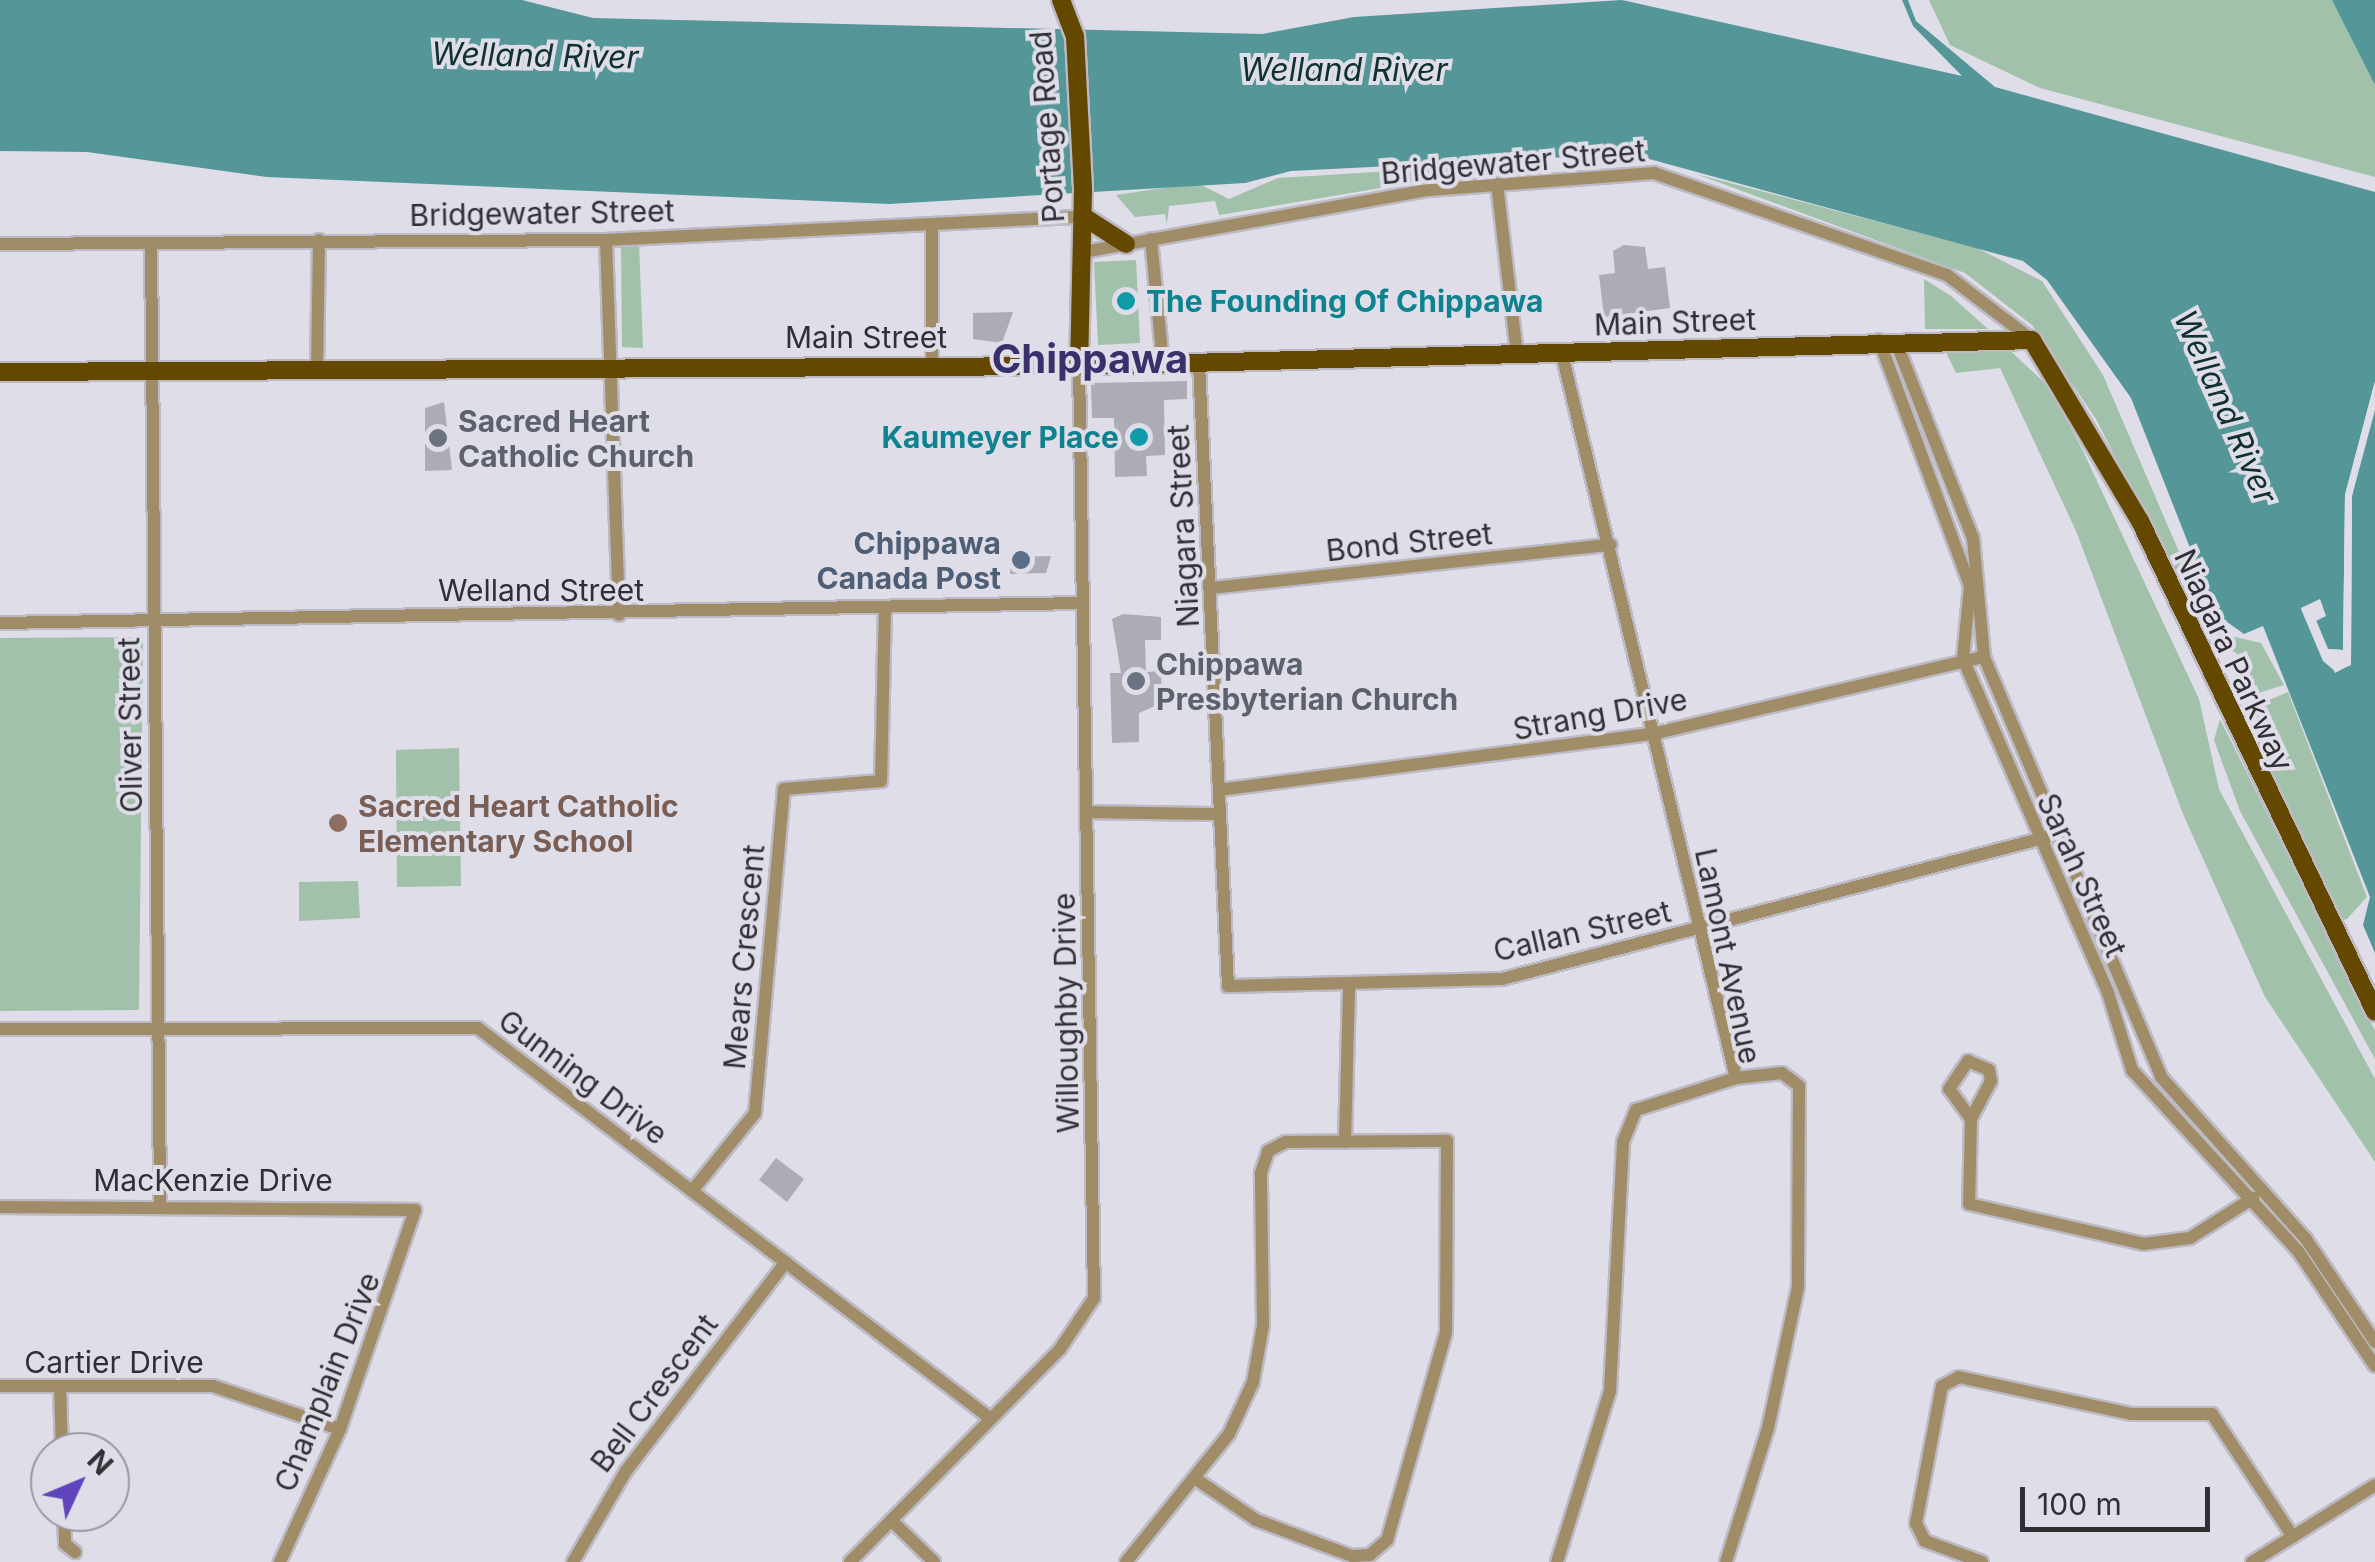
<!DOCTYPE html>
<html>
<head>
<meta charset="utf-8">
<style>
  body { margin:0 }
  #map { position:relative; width:2375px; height:1562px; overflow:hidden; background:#dfdde8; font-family:Inter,sans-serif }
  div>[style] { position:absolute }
  .green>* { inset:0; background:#a1c1ab }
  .water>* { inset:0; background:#559799 }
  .pier>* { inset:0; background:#dfdde8 }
  .building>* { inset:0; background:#acacb6 }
  .roads { filter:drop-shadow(2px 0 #bcbac4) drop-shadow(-2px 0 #bcbac4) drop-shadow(0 2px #bcbac4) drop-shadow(0 -2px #bcbac4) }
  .minor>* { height:12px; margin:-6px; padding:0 6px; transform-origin:6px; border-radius:6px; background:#a08c66 }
  .major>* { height:18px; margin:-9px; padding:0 9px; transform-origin:9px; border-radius:9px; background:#654800 }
  .dots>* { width:28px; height:28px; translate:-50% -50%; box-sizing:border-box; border:5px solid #dfdde8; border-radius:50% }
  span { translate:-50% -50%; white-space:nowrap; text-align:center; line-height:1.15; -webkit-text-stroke:8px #dfdde8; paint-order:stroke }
  .street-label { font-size:30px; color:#302f34 }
  .culture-label { font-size:30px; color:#0d838f; font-weight:700 }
  .left { translate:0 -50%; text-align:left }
  .right { translate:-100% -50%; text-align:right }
  .worship-label { font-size:30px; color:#5b616d; font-weight:700 }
  .service-label { font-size:30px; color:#4e5e75; font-weight:700 }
  .education-label { font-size:30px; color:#785e54; font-weight:700 }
  .water-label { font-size:32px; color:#0f3132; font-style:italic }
  .district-label { font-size:40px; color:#3a306b; font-weight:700 }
  .north { position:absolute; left:30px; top:1432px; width:100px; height:100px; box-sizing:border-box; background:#dfdde8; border:2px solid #9997a0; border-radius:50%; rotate:46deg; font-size:28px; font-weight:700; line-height:40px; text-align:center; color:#302f34 }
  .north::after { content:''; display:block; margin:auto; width:35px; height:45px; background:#5f44bc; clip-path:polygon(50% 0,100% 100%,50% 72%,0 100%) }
  .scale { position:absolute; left:2020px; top:1487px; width:190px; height:45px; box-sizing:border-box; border:5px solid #302f34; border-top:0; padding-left:12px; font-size:30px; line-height:35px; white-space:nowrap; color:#302f34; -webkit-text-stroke:8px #dfdde8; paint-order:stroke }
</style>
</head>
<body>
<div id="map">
  <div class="green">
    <i style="clip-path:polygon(1929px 0,2350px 0,2375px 55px,2375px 177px,2040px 88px,1950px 45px)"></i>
    <i style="clip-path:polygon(1537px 162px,1219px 215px,1215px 201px,1169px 206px,1167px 224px,1165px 214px,1135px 217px,1116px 195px,1197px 183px,1229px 199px,1278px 178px)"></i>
    <i style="clip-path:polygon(1696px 174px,1977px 248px,2042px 281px,2103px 375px,2204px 610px,2226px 635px,2261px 643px,2284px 685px,2236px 700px,2248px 661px,2205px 633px,2096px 419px,2032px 325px,1965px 273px)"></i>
    <i style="clip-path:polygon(621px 242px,639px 242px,643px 348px,622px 347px)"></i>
    <i style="clip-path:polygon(1136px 260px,1140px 343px,1098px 345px,1094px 262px)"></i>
    <i style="clip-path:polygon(1924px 279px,1951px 296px,1988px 329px,1925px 329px)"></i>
    <i style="clip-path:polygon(2003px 344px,2049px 387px,2083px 451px,2199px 699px,2219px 789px,2375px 1079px,2375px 1162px,2265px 997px,2183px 814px,2076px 531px,2000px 368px,1956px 373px,1946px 352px)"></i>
    <i style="clip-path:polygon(143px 637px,139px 1010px,0 1011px,0 638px)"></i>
    <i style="clip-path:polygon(2288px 692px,2367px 897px,2346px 920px,2334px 913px,2238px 713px)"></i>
    <i style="clip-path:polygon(2220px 719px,2375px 1031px,2375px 1059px,2240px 811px,2214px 740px)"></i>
    <i style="clip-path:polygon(459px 748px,461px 886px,397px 887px,396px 750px)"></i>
    <i style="clip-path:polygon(358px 881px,360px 918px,299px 921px,299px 882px)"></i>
  </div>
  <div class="water">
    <i style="clip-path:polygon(0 0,522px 0,593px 18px,1262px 34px,1354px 17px,1622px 0,1962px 76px,1913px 26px,1902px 0,1908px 0,1916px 21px,1995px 87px,2375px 192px,2375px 381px,2345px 495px,2343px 650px,2328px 649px,2316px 620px,2325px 615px,2320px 600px,2301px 609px,2323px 661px,2336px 672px,2351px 665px,2352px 496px,2375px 410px,2375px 953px,2363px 925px,2370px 897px,2263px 626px,2244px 634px,2216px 614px,2131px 398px,2047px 280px,2023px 261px,1631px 154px,1291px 171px,1245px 183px,889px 204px,267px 177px,87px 152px,0 151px)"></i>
    <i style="clip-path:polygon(2332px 0,2375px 0,2375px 85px)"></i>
  </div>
  <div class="pier">
    <i style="clip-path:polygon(2375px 381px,2352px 496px,2351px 664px,2335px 673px,2301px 608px,2320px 599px,2326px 616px,2316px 621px,2328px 649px,2343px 650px,2345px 495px)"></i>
  </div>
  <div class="building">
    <i style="clip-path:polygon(1624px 245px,1645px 247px,1648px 269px,1665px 267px,1670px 308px,1604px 317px,1599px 275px,1615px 273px,1613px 251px)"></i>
    <i style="clip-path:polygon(1013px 312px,1002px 343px,973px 339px,973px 313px)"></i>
    <i style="clip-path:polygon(1187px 381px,1187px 399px,1164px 400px,1165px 455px,1146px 456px,1147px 476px,1115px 477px,1114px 418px,1092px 418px,1091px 383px)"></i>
    <i style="clip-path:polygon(444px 402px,452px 470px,425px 471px,425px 408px)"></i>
    <i style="clip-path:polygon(1051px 556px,1046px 573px,1010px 574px,1010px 557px)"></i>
    <i style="clip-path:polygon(1123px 614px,1161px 617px,1161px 640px,1145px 640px,1146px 672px,1161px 671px,1162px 703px,1139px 713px,1139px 742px,1112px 743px,1110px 673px,1121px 673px,1112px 619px)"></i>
    <i style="clip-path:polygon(776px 1158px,804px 1179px,787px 1202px,759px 1180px)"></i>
  </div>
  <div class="roads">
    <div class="minor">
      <i style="left:1497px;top:184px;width:172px;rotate:83.3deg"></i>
      <i style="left:1151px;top:239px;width:126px;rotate:84.5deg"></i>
      <i style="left:606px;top:240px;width:375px;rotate:88deg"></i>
      <i style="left:0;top:244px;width:606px;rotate:-0.38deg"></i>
      <i style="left:606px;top:240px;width:479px;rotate:-2.8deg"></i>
      <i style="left:151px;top:244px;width:961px;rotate:89.46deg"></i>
      <i style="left:1083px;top:252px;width:352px;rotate:-10.2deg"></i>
      <i style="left:1429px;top:190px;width:226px;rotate:-4.3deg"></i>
      <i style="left:1654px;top:173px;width:310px;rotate:19.2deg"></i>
      <i style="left:1947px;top:275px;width:107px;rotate:37.4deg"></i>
      <i style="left:1879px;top:340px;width:262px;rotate:69.7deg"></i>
      <i style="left:1970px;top:586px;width:73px;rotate:95.5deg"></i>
      <i style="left:1963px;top:659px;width:364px;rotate:66.5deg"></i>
      <i style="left:2108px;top:993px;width:81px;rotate:72.7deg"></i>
      <i style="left:2132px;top:1070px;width:246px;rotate:47.5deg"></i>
      <i style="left:2298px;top:1251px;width:138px;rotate:56.2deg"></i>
      <i style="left:1896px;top:342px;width:211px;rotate:68.6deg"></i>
      <i style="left:1973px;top:538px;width:120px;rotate:84.7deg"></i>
      <i style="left:1984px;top:657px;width:456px;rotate:67.1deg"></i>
      <i style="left:2161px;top:1077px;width:217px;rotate:48.2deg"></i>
      <i style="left:2306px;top:1239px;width:124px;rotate:56.2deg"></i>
      <i style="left:1562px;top:354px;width:745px;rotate:76.49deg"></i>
      <i style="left:932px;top:364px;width:137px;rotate:-90deg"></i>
      <i style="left:1199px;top:364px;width:623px;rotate:87.33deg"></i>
      <i style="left:1228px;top:986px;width:274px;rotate:-1.5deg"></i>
      <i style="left:1502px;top:979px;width:571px;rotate:-14.6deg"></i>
      <i style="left:317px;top:369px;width:129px;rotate:-89.1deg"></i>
      <i style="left:1212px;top:588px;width:401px;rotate:-6.2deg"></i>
      <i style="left:0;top:623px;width:1081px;rotate:-1.06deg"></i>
      <i style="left:1219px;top:790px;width:437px;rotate:-7.4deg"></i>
      <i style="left:1652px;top:734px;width:341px;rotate:-13.1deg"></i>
      <i style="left:1087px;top:812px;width:133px;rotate:0.9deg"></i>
      <i style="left:0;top:1029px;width:478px;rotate:-0.1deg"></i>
      <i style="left:478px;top:1028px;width:645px;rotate:37.31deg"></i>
      <i style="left:1971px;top:1119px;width:37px;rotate:-126deg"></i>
      <i style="left:1949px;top:1089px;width:34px;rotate:-56deg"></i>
      <i style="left:1968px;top:1061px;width:23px;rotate:23deg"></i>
      <i style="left:1989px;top:1070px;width:11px;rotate:80deg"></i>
      <i style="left:1991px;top:1081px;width:43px;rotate:117.8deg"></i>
      <i style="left:1971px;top:1119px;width:85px;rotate:91.3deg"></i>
      <i style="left:1969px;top:1204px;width:179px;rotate:12.9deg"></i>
      <i style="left:2143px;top:1244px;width:47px;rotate:-7.3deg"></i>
      <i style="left:2190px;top:1238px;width:75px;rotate:-32.4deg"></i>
      <i style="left:1345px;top:1142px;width:154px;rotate:-88.5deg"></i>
      <i style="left:692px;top:1191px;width:100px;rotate:-51.1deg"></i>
      <i style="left:755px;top:1113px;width:325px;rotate:-84.9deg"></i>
      <i style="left:784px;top:789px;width:97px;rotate:-4.7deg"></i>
      <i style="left:881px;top:781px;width:173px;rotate:-88.7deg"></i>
      <i style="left:0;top:1207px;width:415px;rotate:0.4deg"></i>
      <i style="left:415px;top:1210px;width:231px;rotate:108.9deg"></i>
      <i style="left:340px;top:1429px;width:146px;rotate:114.3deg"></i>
      <i style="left:0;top:1386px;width:213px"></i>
      <i style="left:213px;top:1386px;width:134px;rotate:18.7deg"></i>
      <i style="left:60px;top:1386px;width:66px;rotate:88.3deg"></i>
      <i style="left:64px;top:1512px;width:32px;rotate:88deg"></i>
      <i style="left:65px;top:1544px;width:13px;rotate:39deg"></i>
      <i style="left:891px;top:1520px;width:60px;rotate:44.3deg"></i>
      <i style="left:573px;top:1562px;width:105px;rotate:-59.8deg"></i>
      <i style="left:626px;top:1471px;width:263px;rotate:-52.6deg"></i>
      <i style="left:850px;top:1562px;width:299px;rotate:-45.4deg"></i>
      <i style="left:1060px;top:1349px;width:61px;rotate:-56.3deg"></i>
      <i style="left:1094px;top:1298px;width:932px;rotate:-90.92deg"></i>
      <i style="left:1126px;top:1562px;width:164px;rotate:-51.2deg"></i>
      <i style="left:1229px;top:1434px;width:57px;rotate:-65.2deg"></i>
      <i style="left:1253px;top:1382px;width:58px;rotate:-80deg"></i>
      <i style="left:1263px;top:1325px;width:152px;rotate:-90.8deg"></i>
      <i style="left:1261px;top:1173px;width:23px;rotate:-72deg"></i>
      <i style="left:1268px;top:1151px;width:20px;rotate:-27deg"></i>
      <i style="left:1286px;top:1142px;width:161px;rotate:-0.4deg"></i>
      <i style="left:1447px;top:1141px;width:191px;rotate:90.3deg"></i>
      <i style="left:1446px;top:1332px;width:216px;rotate:105.8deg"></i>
      <i style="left:1387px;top:1540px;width:23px;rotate:139deg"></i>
      <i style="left:1370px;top:1555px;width:18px;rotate:177deg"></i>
      <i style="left:1352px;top:1556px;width:103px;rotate:-159.4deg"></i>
      <i style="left:1256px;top:1520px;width:73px;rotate:-145.7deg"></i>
      <i style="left:1557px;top:1562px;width:179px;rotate:-72.8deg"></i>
      <i style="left:1610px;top:1391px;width:249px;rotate:-87deg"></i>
      <i style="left:1623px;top:1142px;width:35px;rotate:-68deg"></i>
      <i style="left:1636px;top:1110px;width:105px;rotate:-17.7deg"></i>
      <i style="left:1736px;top:1078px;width:46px;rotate:-6.2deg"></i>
      <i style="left:1782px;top:1073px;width:21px;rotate:37deg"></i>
      <i style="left:1799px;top:1086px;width:201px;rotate:90.3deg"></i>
      <i style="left:1798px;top:1287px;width:144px;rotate:102deg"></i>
      <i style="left:1768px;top:1428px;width:140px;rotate:107.4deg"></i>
      <i style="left:1982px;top:1562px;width:61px;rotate:-159.8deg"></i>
      <i style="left:1925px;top:1541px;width:20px;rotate:-117deg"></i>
      <i style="left:1916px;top:1523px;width:139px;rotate:-79.3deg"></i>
      <i style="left:1942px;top:1386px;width:19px;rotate:-28deg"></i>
      <i style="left:1959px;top:1377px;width:177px;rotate:12.1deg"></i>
      <i style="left:2132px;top:1414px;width:80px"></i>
      <i style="left:2212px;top:1414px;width:147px;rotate:56.6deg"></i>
      <i style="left:2252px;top:1562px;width:145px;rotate:-32deg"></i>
    </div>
    <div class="major">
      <i style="left:1061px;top:0;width:39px;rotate:69deg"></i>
      <i style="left:1075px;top:36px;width:155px;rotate:87deg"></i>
      <i style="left:1083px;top:191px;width:175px;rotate:91.3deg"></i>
      <i style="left:1084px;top:217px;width:50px;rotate:32.7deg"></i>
      <i style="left:0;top:372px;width:1079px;rotate:-0.32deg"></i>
      <i style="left:1079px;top:366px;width:953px;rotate:-1.56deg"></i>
      <i style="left:2032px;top:340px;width:211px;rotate:59.2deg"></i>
      <i style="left:2140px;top:521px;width:544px;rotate:64.42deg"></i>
    </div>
  </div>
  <div class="dots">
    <i style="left:1126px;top:301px;background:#0f9aa8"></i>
    <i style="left:1139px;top:437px;background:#0f9aa8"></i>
    <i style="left:438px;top:438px;background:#6b7280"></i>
    <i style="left:1021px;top:560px;background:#5c6f8a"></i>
    <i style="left:1136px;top:681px;background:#6b7280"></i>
    <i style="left:338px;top:823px;background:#8d6e63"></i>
  </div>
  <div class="street-label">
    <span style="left:1047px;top:127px;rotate:-94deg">Portage Road</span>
    <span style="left:1513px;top:162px;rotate:-5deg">Bridgewater Street</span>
    <span style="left:542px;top:213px;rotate:-1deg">Bridgewater Street</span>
    <span style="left:1675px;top:322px;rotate:-2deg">Main Street</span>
    <span style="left:866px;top:337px">Main Street</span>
    <span style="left:1183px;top:526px;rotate:-93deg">Niagara Street</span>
    <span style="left:1409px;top:542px;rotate:-6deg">Bond Street</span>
    <span style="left:541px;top:590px">Welland Street</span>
    <span style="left:2234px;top:660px;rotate:65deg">Niagara Parkway</span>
    <span style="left:1600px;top:714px;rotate:-10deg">Strang Drive</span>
    <span style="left:130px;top:725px;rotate:-91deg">Oliver Street</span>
    <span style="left:2082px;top:875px;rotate:66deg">Sarah Street</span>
    <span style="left:1582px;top:931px;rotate:-13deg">Callan Street</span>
    <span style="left:1728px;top:956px;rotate:78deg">Lamont Avenue</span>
    <span style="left:744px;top:957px;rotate:-85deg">Mears Crescent</span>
    <span style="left:1066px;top:1013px;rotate:-91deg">Willoughby Drive</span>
    <span style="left:583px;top:1077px;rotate:37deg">Gunning Drive</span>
    <span style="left:213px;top:1180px">MacKenzie Drive</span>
    <span style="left:114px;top:1362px">Cartier Drive</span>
    <span style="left:327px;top:1382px;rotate:-68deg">Champlain Drive</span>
    <span style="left:654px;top:1393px;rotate:-53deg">Bell Crescent</span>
  </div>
  <div class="culture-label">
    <span class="left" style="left:1146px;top:301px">The Founding Of Chippawa</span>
    <span class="right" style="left:1119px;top:437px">Kaumeyer Place</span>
  </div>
  <div class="worship-label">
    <span class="left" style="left:458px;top:438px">Sacred Heart<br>Catholic Church</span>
    <span class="left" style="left:1156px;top:681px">Chippawa<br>Presbyterian Church</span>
  </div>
  <div class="service-label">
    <span class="right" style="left:1001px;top:560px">Chippawa<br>Canada Post</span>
  </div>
  <div class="education-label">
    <span class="left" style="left:358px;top:823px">Sacred Heart Catholic<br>Elementary School</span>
  </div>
  <div class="water-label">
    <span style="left:535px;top:56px;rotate:1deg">Welland River</span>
    <span style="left:1344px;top:70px">Welland River</span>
    <span style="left:2225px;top:407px;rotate:66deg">Welland River</span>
  </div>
  <div class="district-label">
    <span style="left:1090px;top:359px">Chippawa</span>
  </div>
  <div class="north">N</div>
  <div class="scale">100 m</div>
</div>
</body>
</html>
